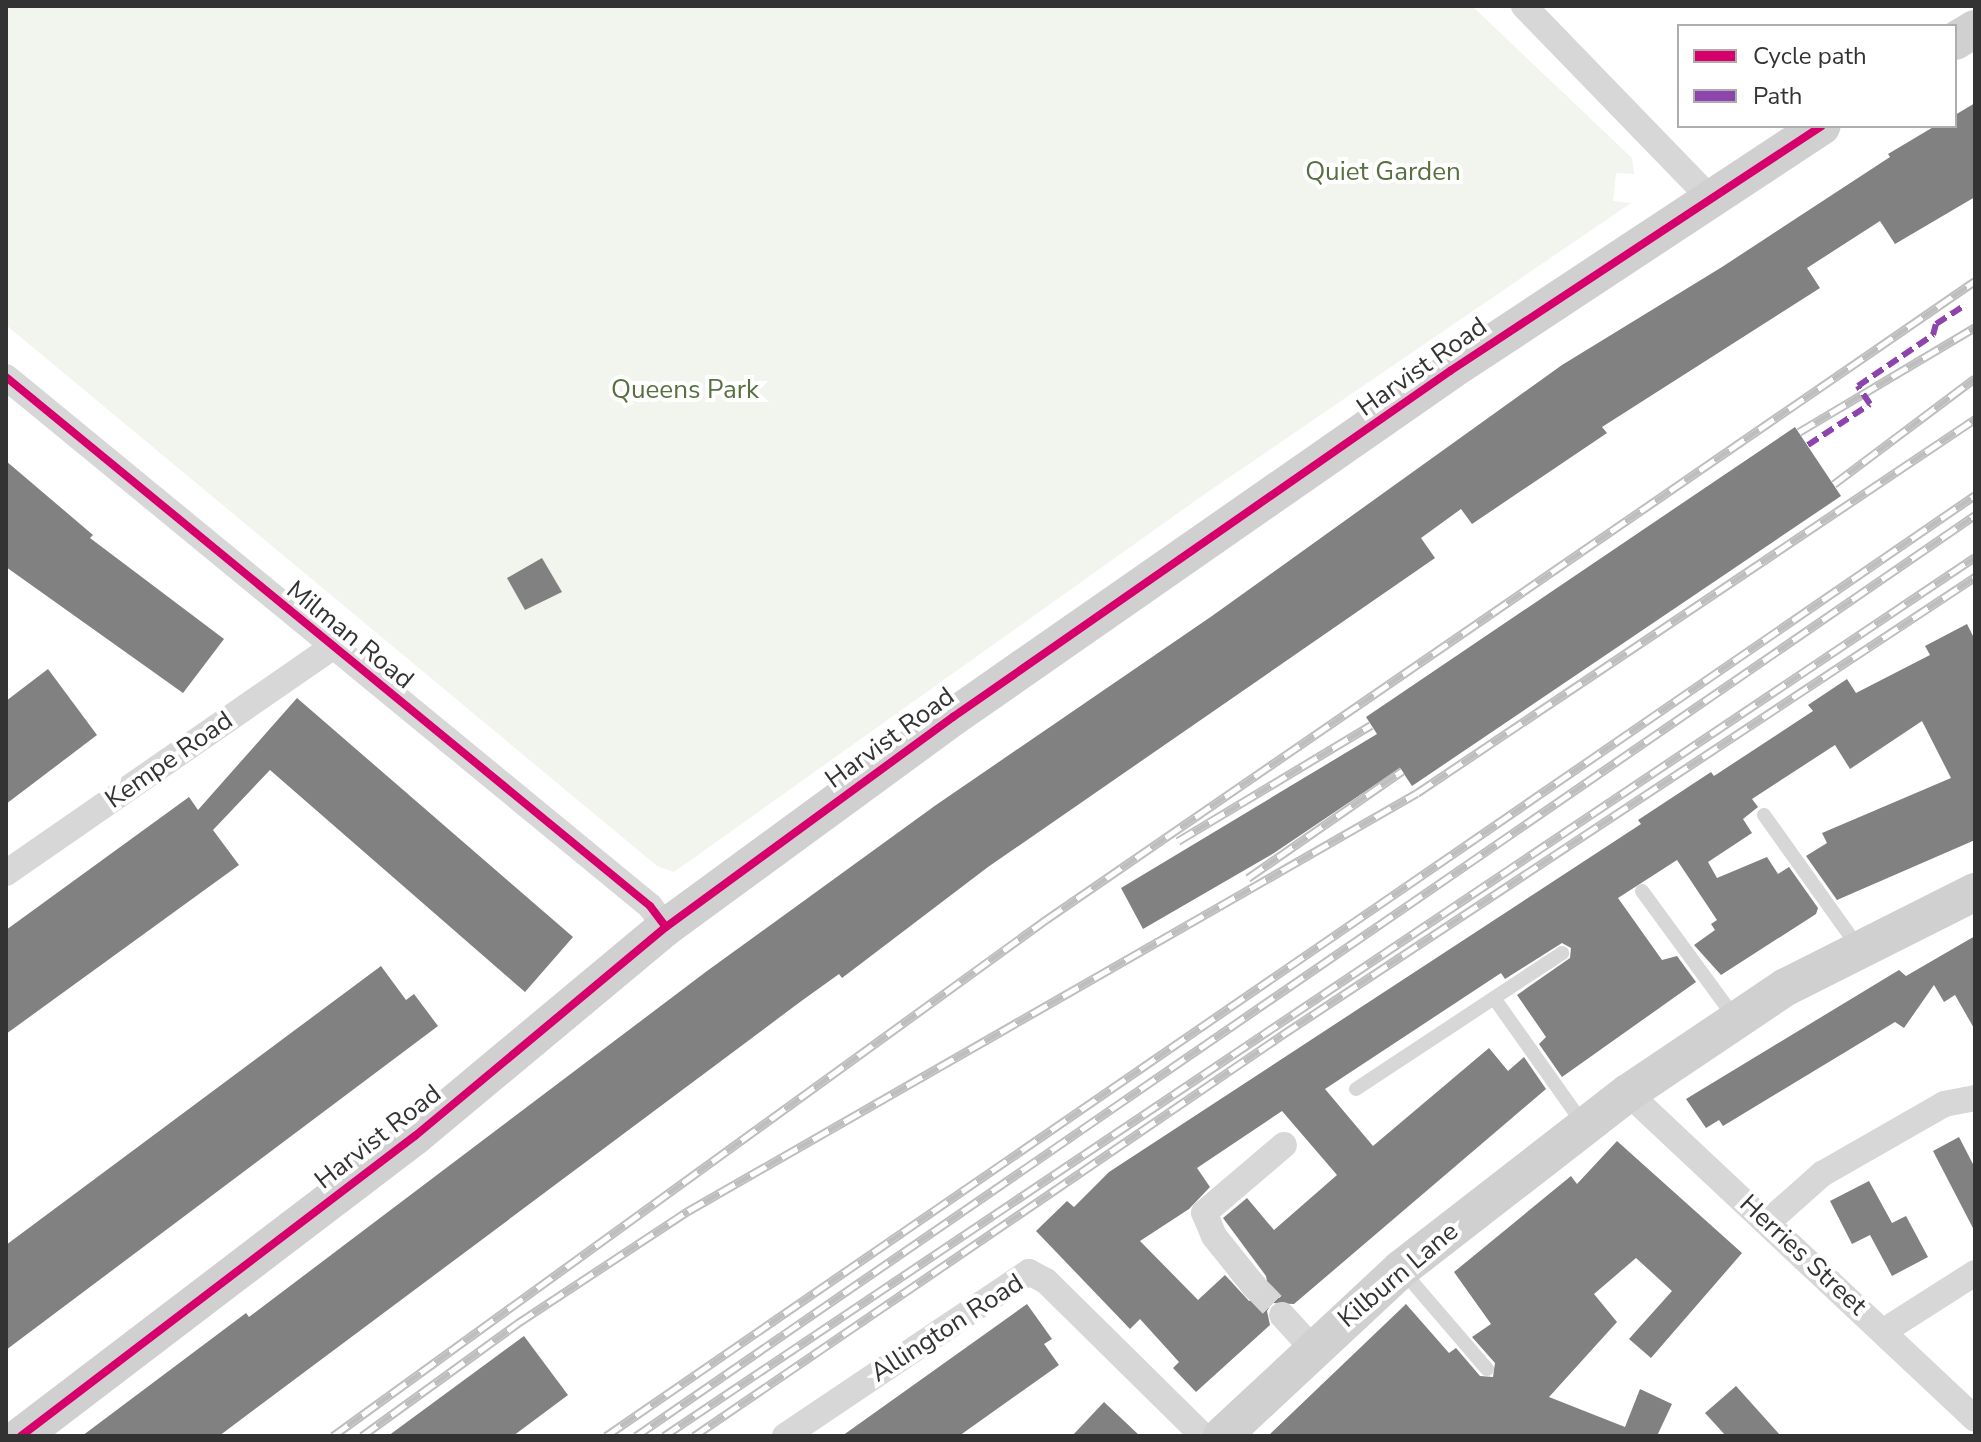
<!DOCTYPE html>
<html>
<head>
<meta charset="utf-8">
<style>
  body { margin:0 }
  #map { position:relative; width:1981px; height:1442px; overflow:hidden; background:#fff; font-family:"Nunito Sans",sans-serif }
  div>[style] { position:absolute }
  .green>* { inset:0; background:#f1f5ed }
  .building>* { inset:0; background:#818181 }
  .street-tunnel>* { height:26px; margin-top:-13px; transform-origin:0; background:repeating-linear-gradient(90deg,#d6d6d6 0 26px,transparent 0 39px) }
  .lane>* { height:14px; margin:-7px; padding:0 7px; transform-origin:7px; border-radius:7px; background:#d7d7d7 }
  .street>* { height:26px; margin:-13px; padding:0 13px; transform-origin:13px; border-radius:13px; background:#d7d7d7 }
  .secondary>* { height:38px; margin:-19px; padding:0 19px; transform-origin:19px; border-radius:19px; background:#d0d0d0 }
  .rail>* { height:9px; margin-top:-4.5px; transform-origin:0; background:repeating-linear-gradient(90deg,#fff 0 18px,#bebebe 0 36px); box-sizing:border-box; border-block:2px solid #bebebe }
  .quiet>* { height:6px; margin-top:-3px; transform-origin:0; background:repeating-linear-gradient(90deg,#8e44ad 0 12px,transparent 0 18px) }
  .cycleway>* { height:8px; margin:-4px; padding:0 4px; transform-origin:4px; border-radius:4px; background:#d6006c }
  span { translate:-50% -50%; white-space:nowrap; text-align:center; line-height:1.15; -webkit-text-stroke:8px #fff; paint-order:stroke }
  .park-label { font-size:26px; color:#56703f }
  .street-label { font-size:26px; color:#333 }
  .frame { position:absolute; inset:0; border:8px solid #333; pointer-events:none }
  .legend { position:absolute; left:1677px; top:24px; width:280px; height:104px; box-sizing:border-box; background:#fff; border:2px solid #adadad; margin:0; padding:10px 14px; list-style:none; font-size:24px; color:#333 }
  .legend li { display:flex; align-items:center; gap:16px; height:40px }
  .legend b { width:40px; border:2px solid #adadad }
</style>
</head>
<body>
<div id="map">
  <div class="green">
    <i style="clip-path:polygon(6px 6px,1472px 6px,1632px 158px,1634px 174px,1616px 173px,1613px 201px,1631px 203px,1202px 496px,674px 872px,657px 866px,6px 325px)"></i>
  </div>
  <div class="building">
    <i style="clip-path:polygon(1975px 103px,1975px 197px,1895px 244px,1880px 221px,1807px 268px,1820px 288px,1602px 427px,1607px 433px,1472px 524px,1461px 509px,1421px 538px,1435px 558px,988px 867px,842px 978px,839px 974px,800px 1002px,219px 1436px,82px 1436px,246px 1313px,249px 1317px,707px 971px,936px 805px,1212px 616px,1562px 365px,1722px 267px,1890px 157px,1888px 154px,1935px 126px,1955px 126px,1955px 115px)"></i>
    <i style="clip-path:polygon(1795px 427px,1841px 496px,1412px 786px,1400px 768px,1274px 853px,1143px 929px,1121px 888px,1377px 734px,1366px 717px)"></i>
    <i style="clip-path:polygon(6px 461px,93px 535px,90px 538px,224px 639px,183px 693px,6px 567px)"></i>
    <i style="clip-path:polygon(542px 558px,562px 592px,525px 610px,507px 578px)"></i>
    <i style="clip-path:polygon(evenodd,1967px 624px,1975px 640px,1975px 840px,1837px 900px,1806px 856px,1827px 843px,1822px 833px,1951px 778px,1922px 721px,1850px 769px,1835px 745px,1752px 799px,1758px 807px,1743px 819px,1752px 833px,1708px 862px,1717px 878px,1767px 857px,1778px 874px,1789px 867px,1818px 908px,1816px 914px,1721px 975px,1694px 945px,1715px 930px,1711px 924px,1717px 920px,1677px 860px,1618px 898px,1662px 960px,1677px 956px,1696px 982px,1562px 1077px,1539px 1044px,1546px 1037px,1517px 995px,1570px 958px,1571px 948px,1562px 943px,1505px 979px,1501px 973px,1325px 1089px,1373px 1146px,1489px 1048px,1508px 1071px,1524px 1057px,1546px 1089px,1294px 1304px,1272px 1303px,1267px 1311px,1270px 1325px,1196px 1392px,1173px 1368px,1179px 1362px,1140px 1319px,1130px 1329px,1036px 1231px,1067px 1201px,1074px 1207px,1109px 1172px,1641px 824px,1638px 820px,1711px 772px,1714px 776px,1813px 711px,1808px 705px,1847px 679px,1856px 693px,1930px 655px,1925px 646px,1967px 624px,1282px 1111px,1337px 1175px,1274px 1230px,1247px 1198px,1223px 1218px,1266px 1276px,1269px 1291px,1263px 1299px,1249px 1301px,1225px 1275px,1198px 1300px,1140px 1241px,1189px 1209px,1210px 1187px,1197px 1168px,1282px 1111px)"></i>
    <i style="clip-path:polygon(48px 669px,97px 735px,6px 804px,6px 701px)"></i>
    <i style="clip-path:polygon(297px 698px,573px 937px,525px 992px,270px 770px,213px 830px,239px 865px,6px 1034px,6px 930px,189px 797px,198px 810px)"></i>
    <i style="clip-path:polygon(1975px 936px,1975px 1030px,1955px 995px,1944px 1002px,1934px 985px,1904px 1028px,1895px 1022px,1723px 1126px,1719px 1120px,1706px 1128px,1686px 1099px,1899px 970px,1906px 976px)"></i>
    <i style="clip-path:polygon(381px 966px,406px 1000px,414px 994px,438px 1026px,6px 1350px,6px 1245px)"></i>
    <i style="clip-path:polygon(1959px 1137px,1975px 1168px,1975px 1232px,1933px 1151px)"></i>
    <i style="clip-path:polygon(1617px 1141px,1742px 1253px,1651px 1358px,1629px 1339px,1672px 1291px,1636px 1258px,1594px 1294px,1617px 1322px,1549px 1397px,1625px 1427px,1640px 1389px,1672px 1404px,1657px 1436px,1268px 1436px,1406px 1304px,1449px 1353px,1456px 1348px,1480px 1376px,1493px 1377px,1495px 1363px,1472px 1337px,1491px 1324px,1454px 1272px,1571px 1176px,1577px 1184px)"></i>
    <i style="clip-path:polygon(1869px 1181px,1892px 1223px,1906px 1216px,1928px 1257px,1892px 1276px,1870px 1235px,1852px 1244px,1830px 1201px)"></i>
    <i style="clip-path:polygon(1027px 1304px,1052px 1339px,1044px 1344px,1059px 1365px,959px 1436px,842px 1436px)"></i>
    <i style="clip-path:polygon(524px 1336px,568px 1395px,513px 1436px,388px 1436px)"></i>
    <i style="clip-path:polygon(1736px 1386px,1781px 1436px,1726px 1436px,1705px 1413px)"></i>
    <i style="clip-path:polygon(1104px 1402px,1140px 1436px,1072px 1436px)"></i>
  </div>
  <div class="street-tunnel">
    <i style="left:1254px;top:1286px;width:40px;rotate:46deg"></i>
  </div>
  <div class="lane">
    <i style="left:1764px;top:815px;width:163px;rotate:54.5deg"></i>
    <i style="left:1642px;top:891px;width:157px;rotate:53.8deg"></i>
    <i style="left:1494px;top:998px;width:156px;rotate:54.7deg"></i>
    <i style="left:1356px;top:1089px;width:247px;rotate:-33.4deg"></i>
    <i style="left:1401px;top:1269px;width:132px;rotate:49.3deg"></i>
  </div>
  <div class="street">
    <i style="left:1524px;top:6px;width:266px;rotate:45.9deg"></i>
    <i style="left:6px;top:377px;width:833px;rotate:39.4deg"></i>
    <i style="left:650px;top:906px;width:26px;rotate:53deg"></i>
    <i style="left:6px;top:873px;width:397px;rotate:-34.7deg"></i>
    <i style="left:1628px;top:1093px;width:476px;rotate:43.2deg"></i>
    <i style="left:1769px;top:1221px;width:71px;rotate:-41.6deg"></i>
    <i style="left:1822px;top:1174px;width:141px;rotate:-29.8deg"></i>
    <i style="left:1944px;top:1104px;width:32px;rotate:-11deg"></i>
    <i style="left:1254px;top:1286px;width:64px;rotate:-128.7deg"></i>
    <i style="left:1214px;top:1236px;width:25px;rotate:-113deg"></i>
    <i style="left:1204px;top:1213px;width:105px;rotate:-40.4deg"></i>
    <i style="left:1282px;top:1315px;width:46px;rotate:47.6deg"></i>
    <i style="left:1884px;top:1331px;width:108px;rotate:-32.5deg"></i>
    <i style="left:785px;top:1436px;width:294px;rotate:-33.9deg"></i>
    <i style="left:1029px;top:1272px;width:19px;rotate:28deg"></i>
    <i style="left:1046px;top:1281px;width:221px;rotate:44.6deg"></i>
  </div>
  <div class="secondary">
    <i style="left:1955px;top:41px;width:23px;rotate:-31deg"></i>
    <i style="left:21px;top:1436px;width:495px;rotate:-37.3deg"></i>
    <i style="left:415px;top:1136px;width:327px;rotate:-39.8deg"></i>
    <i style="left:666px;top:927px;width:356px;rotate:-36.2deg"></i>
    <i style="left:953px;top:717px;width:606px;rotate:-34.84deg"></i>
    <i style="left:1450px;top:371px;width:445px;rotate:-33.4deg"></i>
    <i style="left:1222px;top:1436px;width:245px;rotate:-43deg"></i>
    <i style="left:1401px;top:1269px;width:287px;rotate:-37.8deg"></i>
    <i style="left:1628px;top:1093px;width:190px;rotate:-33.9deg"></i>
    <i style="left:1786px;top:987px;width:212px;rotate:-26.7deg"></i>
  </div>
  <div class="rail">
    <i style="left:1799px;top:432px;width:205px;rotate:-30.8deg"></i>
    <i style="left:1834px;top:484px;width:176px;rotate:-36.9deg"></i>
    <i style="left:1178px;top:841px;width:225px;rotate:-31deg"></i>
    <i style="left:1248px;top:878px;width:188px;rotate:-34.8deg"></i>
    <i style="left:333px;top:1436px;width:882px;rotate:-35.91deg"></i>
    <i style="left:1047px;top:919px;width:1126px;rotate:-34.51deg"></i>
    <i style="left:362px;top:1436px;width:193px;rotate:-35.9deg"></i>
    <i style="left:518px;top:1323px;width:204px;rotate:-33.4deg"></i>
    <i style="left:688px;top:1211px;width:840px;rotate:-29.83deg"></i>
    <i style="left:1417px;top:793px;width:672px;rotate:-33.83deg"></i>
    <i style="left:606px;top:1436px;width:1661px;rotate:-34.5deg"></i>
    <i style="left:636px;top:1436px;width:1625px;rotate:-34.52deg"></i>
    <i style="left:664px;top:1436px;width:1578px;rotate:-33.84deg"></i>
    <i style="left:694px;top:1436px;width:712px;rotate:-34.29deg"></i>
    <i style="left:1282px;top:1035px;width:831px;rotate:-33.46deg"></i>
  </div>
  <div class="quiet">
    <i style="left:1808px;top:445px;width:74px;rotate:-33.5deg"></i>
    <i style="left:1870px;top:404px;width:22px;rotate:-124deg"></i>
    <i style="left:1858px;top:386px;width:91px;rotate:-34.2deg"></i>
    <i style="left:1933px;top:335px;width:11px;rotate:-75deg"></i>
    <i style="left:1936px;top:324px;width:33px;rotate:-33deg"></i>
  </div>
  <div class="cycleway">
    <i style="left:6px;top:377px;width:833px;rotate:39.4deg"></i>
    <i style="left:650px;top:906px;width:26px;rotate:53deg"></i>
    <i style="left:21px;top:1436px;width:495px;rotate:-37.3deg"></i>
    <i style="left:415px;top:1136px;width:327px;rotate:-39.8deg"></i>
    <i style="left:666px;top:927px;width:356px;rotate:-36.2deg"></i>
    <i style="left:953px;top:717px;width:606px;rotate:-34.84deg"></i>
    <i style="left:1450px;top:371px;width:445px;rotate:-33.4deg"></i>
  </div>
  <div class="park-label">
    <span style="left:1383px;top:172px">Quiet Garden</span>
    <span style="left:685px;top:390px">Queens Park</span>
  </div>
  <div class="street-label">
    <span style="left:1422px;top:367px;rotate:-35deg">Harvist Road</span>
    <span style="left:350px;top:635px;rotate:39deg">Milman Road</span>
    <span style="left:890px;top:738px;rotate:-36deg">Harvist Road</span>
    <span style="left:169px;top:760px;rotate:-35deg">Kempe Road</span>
    <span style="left:378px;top:1137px;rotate:-38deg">Harvist Road</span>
    <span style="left:1803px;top:1255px;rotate:43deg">Herries Street</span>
    <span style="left:1398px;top:1275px;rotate:-40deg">Kilburn Lane</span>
    <span style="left:947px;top:1328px;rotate:-33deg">Allington Road</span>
  </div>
  <div class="frame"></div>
  <ul class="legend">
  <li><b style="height:10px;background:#d6006c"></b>Cycle path</li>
  <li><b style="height:10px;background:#8e44ad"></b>Path</li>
  </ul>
</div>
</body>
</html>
